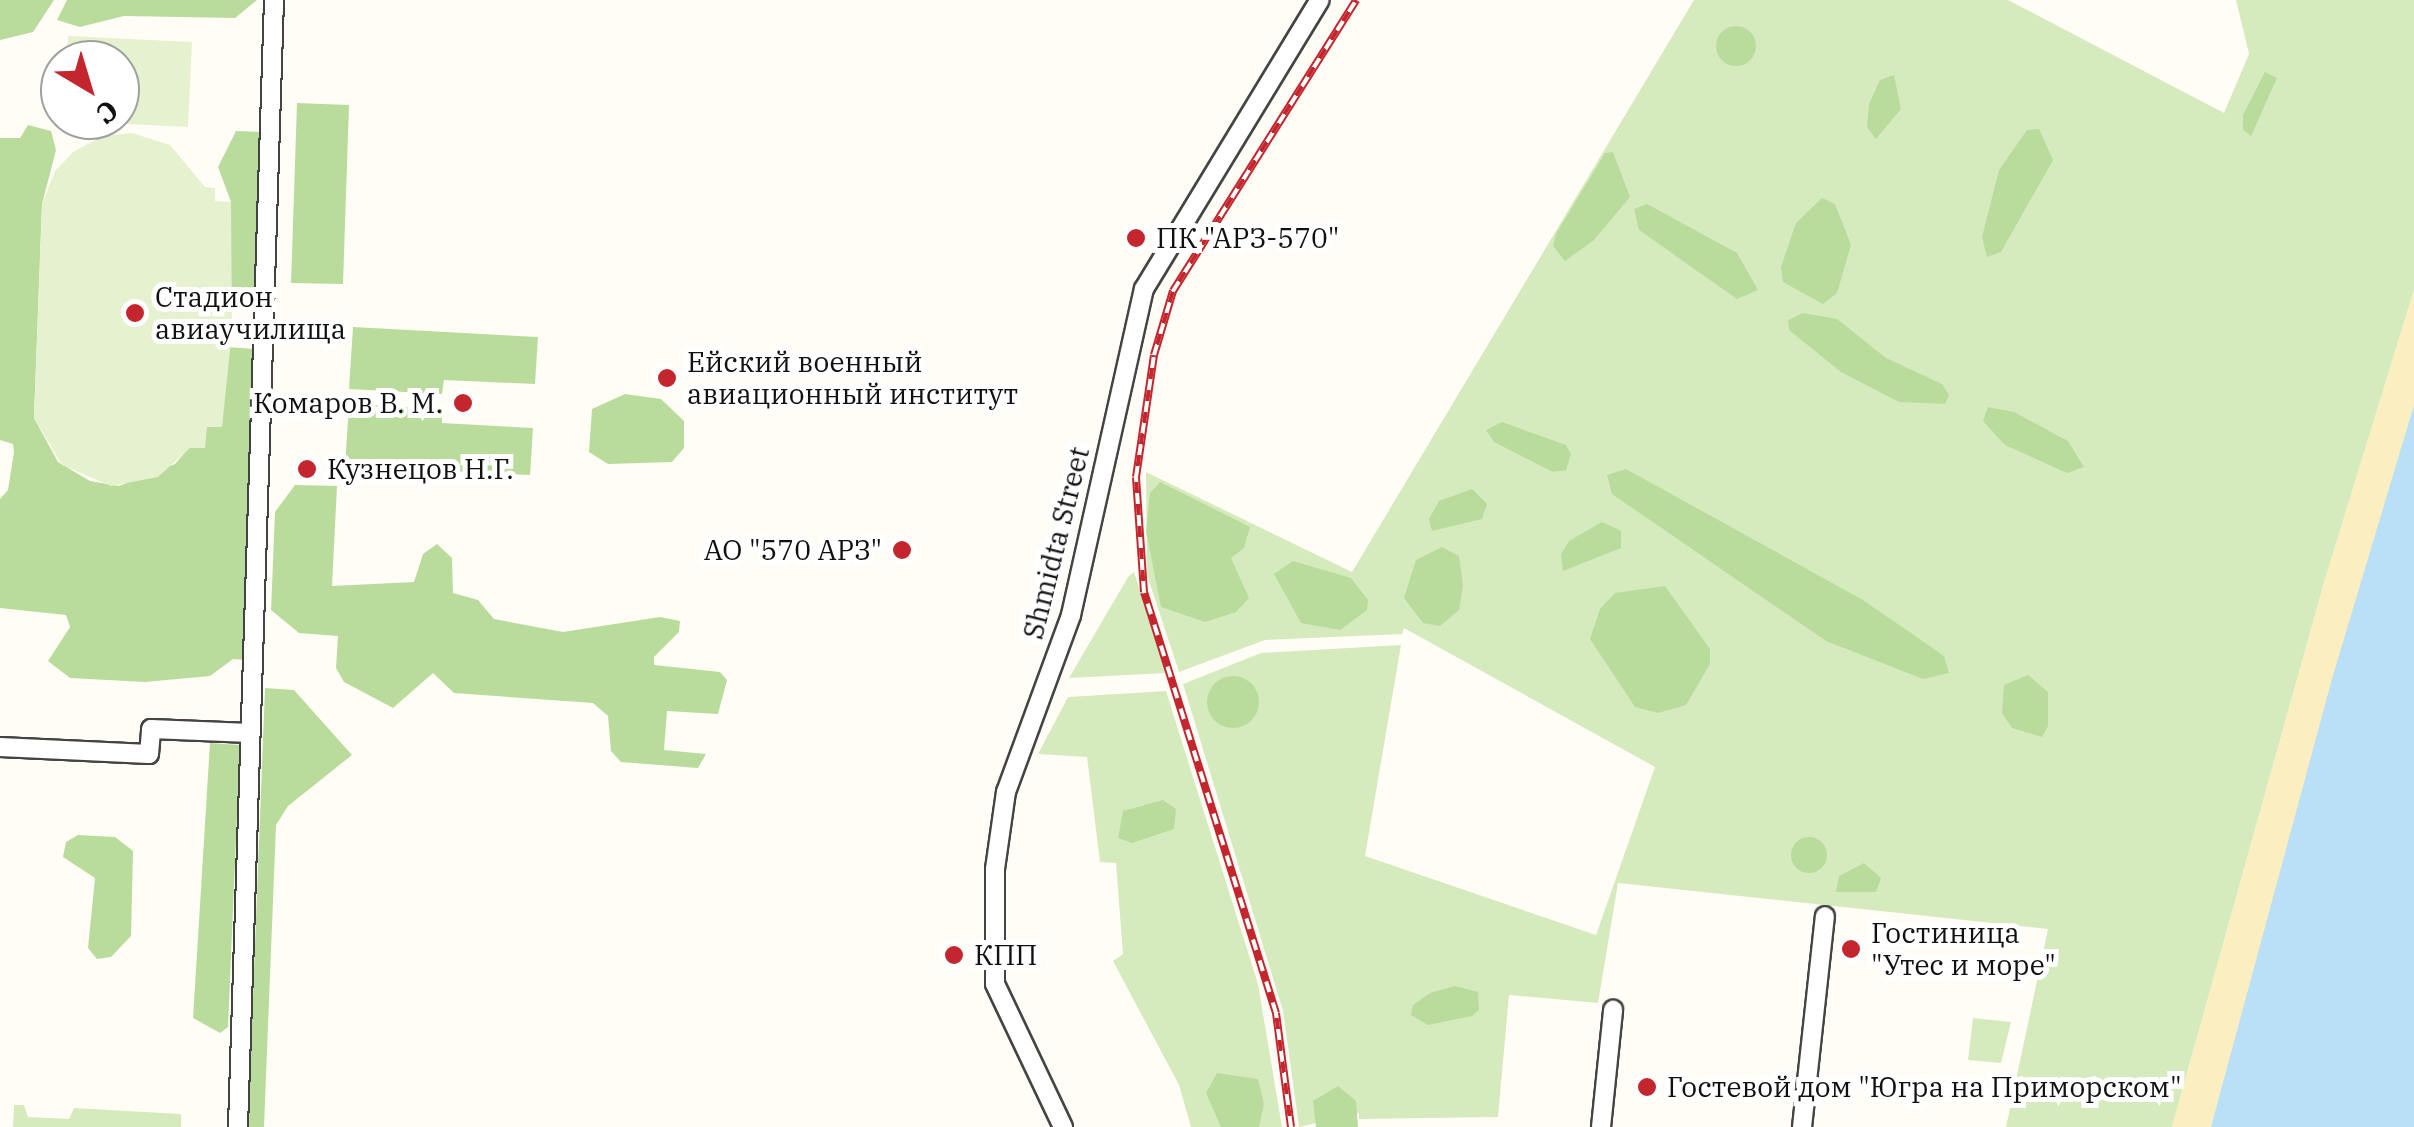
<!DOCTYPE html>
<html>
<head>
<meta charset="utf-8">
<style>
  body { margin:0 }
  #map { position:relative; width:2414px; height:1127px; overflow:hidden; background:#fffdf5; font-family:"IBM Plex Serif",serif }
  div>[style] { position:absolute }
  .green>* { inset:0; background:#d5ebbd }
  .forest>* { inset:0; background:#b9dc9c }
  .round { border-radius:50% }
  .sand>* { inset:0; background:#fbeec1 }
  .pitch>* { inset:0; background:#e6f2cf }
  .water>* { inset:0; background:#b9e0f7 }
  .roads { filter:drop-shadow(2px 0 #444) drop-shadow(-2px 0 #444) drop-shadow(0 2px #444) drop-shadow(0 -2px #444) }
  .minor>* { height:18px; margin:-9px; padding:0 9px; transform-origin:9px; border-radius:9px; background:#fff }
  .rail>* { height:8px; margin-top:-4px; transform-origin:0; background:repeating-linear-gradient(90deg,#fff 0 11px,#c4262e 0 22px); box-sizing:border-box; border-block:2px solid #c4262e }
  .dots>* { width:28px; height:28px; translate:-50% -50%; box-sizing:border-box; border:5px solid #fff; border-radius:50% }
  span { translate:-50% -50%; white-space:nowrap; text-align:center; line-height:1.15; -webkit-text-stroke:10px #fff; paint-order:stroke }
  .poi-label { font-size:28px; color:#111 }
  .left { translate:0 -50%; text-align:left }
  .right { translate:-100% -50%; text-align:right }
  .street-label { font-size:28px; color:#111 }
  .north { position:absolute; left:40px; top:40px; width:100px; height:100px; box-sizing:border-box; background:#fff; border:2px solid #a0a0a0; border-radius:50%; rotate:142deg; font-size:28px; font-weight:700; line-height:40px; text-align:center; color:#111 }
  .north::after { content:''; display:block; margin:auto; width:35px; height:45px; background:#c4262e; clip-path:polygon(50% 0,100% 100%,50% 72%,0 100%) }
</style>
</head>
<body>
<div id="map">
  <div class="green">
    <i style="clip-path:polygon(1694px 0,2008px 0,2224px 113px,2249px 54px,2236px 0,2414px 0,2414px 290px,2324px 583px,2172px 1127px,2006px 1127px,2048px 929px,1618px 883px,1598px 1003px,1509px 995px,1498px 1117px,1359px 1119px,1359px 1113px,1299px 1127px,1283px 1011px,1183px 684px,1261px 653px,1401px 645px,1365px 856px,1596px 935px,1655px 767px,1404px 628px,1402px 634px,1265px 640px,1179px 672px,1147px 575px,1146px 472px,1352px 572px)"></i>
    <i style="clip-path:polygon(1134px 572px,1166px 673px,1069px 678px,1128px 577px)"></i>
    <i style="clip-path:polygon(1166px 691px,1258px 984px,1282px 1127px,1191px 1127px,1179px 1085px,1113px 961px,1123px 954px,1116px 863px,1100px 862px,1087px 757px,1038px 754px,1068px 697px)"></i>
    <i style="clip-path:polygon(1973px 1018px,2011px 1022px,2001px 1063px,1968px 1060px)"></i>
    <i style="clip-path:polygon(14px 1105px,24px 1105px,28px 1117px,69px 1119px,74px 1108px,181px 1114px,181px 1127px,13px 1127px)"></i>
  </div>
  <div class="forest">
    <i style="clip-path:polygon(0 0,54px 0,33px 32px,0 40px)"></i>
    <i style="clip-path:polygon(67px 0,257px 0,235px 18px,124px 16px,80px 27px,57px 20px)"></i>
    <i class="round" style="left:1716px;top:26px;width:40px;height:40px"></i>
    <i style="clip-path:polygon(2265px 72px,2277px 78px,2251px 136px,2243px 130px,2243px 115px)"></i>
    <i style="clip-path:polygon(1894px 75px,1901px 109px,1876px 139px,1867px 127px,1869px 104px,1880px 80px)"></i>
    <i style="clip-path:polygon(297px 103px,349px 105px,343px 284px,291px 283px)"></i>
    <i style="clip-path:polygon(28px 125px,51px 131px,56px 150px,42px 204px,34px 418px,58px 462px,90px 481px,119px 486px,175px 464px,207px 427px,222px 427px,226px 347px,255px 349px,245px 660px,233px 659px,210px 676px,145px 682px,70px 678px,48px 661px,70px 627px,66px 615px,0 608px,0 499px,8px 490px,14px 452px,13px 444px,0 440px,0 138px,20px 138px)"></i>
    <i style="clip-path:polygon(2039px 129px,2053px 160px,2001px 252px,1987px 257px,1982px 237px,1999px 170px,2027px 130px)"></i>
    <i style="clip-path:polygon(236px 131px,262px 132px,258px 297px,228px 296px,231px 202px,218px 167px)"></i>
    <i style="clip-path:polygon(1613px 152px,1630px 197px,1594px 240px,1565px 261px,1553px 246px,1556px 234px,1605px 153px)"></i>
    <i style="clip-path:polygon(1822px 198px,1835px 204px,1851px 245px,1837px 293px,1823px 304px,1783px 282px,1781px 267px,1796px 223px)"></i>
    <i style="clip-path:polygon(1647px 204px,1737px 253px,1758px 290px,1737px 299px,1639px 230px,1634px 209px)"></i>
    <i style="clip-path:polygon(1803px 313px,1837px 319px,1886px 358px,1942px 384px,1949px 395px,1945px 404px,1899px 402px,1841px 372px,1789px 330px,1788px 320px)"></i>
    <i style="clip-path:polygon(353px 327px,538px 337px,535px 384px,444px 380px,442px 394px,349px 389px)"></i>
    <i style="clip-path:polygon(625px 394px,661px 399px,684px 421px,684px 448px,672px 462px,608px 464px,589px 452px,592px 409px)"></i>
    <i style="clip-path:polygon(349px 404px,442px 409px,442px 423px,533px 428px,530px 475px,345px 466px)"></i>
    <i style="clip-path:polygon(1988px 407px,2014px 412px,2068px 441px,2084px 467px,2067px 473px,2005px 445px,1983px 421px)"></i>
    <i style="clip-path:polygon(1502px 422px,1566px 445px,1571px 454px,1566px 470px,1553px 472px,1494px 442px,1486px 430px)"></i>
    <i style="clip-path:polygon(1626px 469px,1863px 600px,1944px 656px,1949px 673px,1923px 679px,1826px 641px,1612px 494px,1607px 475px)"></i>
    <i style="clip-path:polygon(1160px 482px,1250px 527px,1244px 548px,1231px 558px,1249px 598px,1236px 612px,1205px 622px,1161px 607px,1146px 531px,1150px 493px)"></i>
    <i style="clip-path:polygon(295px 485px,337px 486px,332px 586px,414px 582px,423px 554px,437px 544px,452px 558px,453px 593px,478px 600px,494px 619px,563px 632px,660px 617px,680px 621px,679px 632px,654px 657px,654px 665px,720px 672px,727px 680px,718px 714px,667px 711px,664px 750px,706px 754px,698px 768px,621px 762px,611px 751px,608px 716px,593px 703px,454px 693px,433px 673px,393px 708px,344px 682px,336px 668px,338px 636px,299px 633px,271px 610px,275px 512px)"></i>
    <i style="clip-path:polygon(1472px 489px,1487px 504px,1482px 519px,1432px 531px,1429px 519px,1439px 501px)"></i>
    <i style="clip-path:polygon(1602px 522px,1621px 531px,1621px 548px,1563px 571px,1561px 554px,1569px 541px)"></i>
    <i style="clip-path:polygon(1442px 547px,1459px 556px,1463px 585px,1459px 610px,1440px 626px,1423px 623px,1404px 598px,1416px 560px)"></i>
    <i style="clip-path:polygon(1293px 561px,1351px 578px,1368px 600px,1367px 610px,1340px 630px,1301px 623px,1274px 574px)"></i>
    <i style="clip-path:polygon(1665px 586px,1710px 649px,1710px 664px,1686px 705px,1658px 713px,1635px 707px,1590px 639px,1600px 609px,1615px 593px)"></i>
    <i style="clip-path:polygon(2028px 675px,2048px 692px,2048px 726px,2042px 737px,2012px 728px,2002px 713px,2004px 685px)"></i>
    <i class="round" style="left:1207px;top:676px;width:52px;height:52px"></i>
    <i style="clip-path:polygon(265px 688px,294px 690px,352px 755px,288px 806px,276px 825px,264px 1127px,248px 1127px)"></i>
    <i style="clip-path:polygon(210px 743px,240px 745px,228px 1027px,220px 1033px,193px 1018px)"></i>
    <i style="clip-path:polygon(1163px 800px,1176px 809px,1174px 829px,1132px 843px,1118px 838px,1123px 811px)"></i>
    <i style="clip-path:polygon(78px 835px,115px 837px,133px 851px,131px 936px,111px 957px,97px 959px,88px 948px,95px 878px,63px 857px,66px 842px)"></i>
    <i class="round" style="left:1791px;top:837px;width:36px;height:36px"></i>
    <i style="clip-path:polygon(1864px 863px,1881px 878px,1876px 892px,1836px 892px,1839px 876px)"></i>
    <i style="clip-path:polygon(1455px 986px,1478px 992px,1479px 1010px,1472px 1016px,1428px 1025px,1411px 1015px,1413px 1005px,1430px 993px)"></i>
    <i style="clip-path:polygon(1217px 1073px,1258px 1079px,1264px 1104px,1259px 1127px,1221px 1127px,1206px 1093px)"></i>
    <i style="clip-path:polygon(1338px 1086px,1356px 1101px,1358px 1127px,1316px 1127px,1313px 1101px)"></i>
  </div>
  <div class="sand">
    <i style="clip-path:polygon(2414px 290px,2414px 405px,2211px 1127px,2172px 1127px,2324px 583px)"></i>
  </div>
  <div class="pitch">
    <i style="clip-path:polygon(68px 36px,192px 42px,188px 127px,63px 121px,120px 120px,120px 60px,67px 60px)"></i>
    <i style="clip-path:polygon(132px 133px,170px 145px,205px 187px,215px 188px,215px 201px,231px 202px,232px 331px,222px 427px,207px 427px,205px 448px,190px 448px,158px 477px,111px 486px,62px 465px,34px 418px,42px 204px,55px 171px,73px 152px,103px 136px)"></i>
  </div>
  <div class="water">
    <i style="clip-path:polygon(2414px 405px,2414px 1127px,2211px 1127px,2332px 679px)"></i>
  </div>
  <div class="roads">
    <div class="minor">
      <i style="left:0;top:747px;width:149px;rotate:2.7deg"></i>
      <i style="left:149px;top:754px;width:25px;rotate:-85deg"></i>
      <i style="left:151px;top:729px;width:99px;rotate:2.3deg"></i>
      <i style="left:238px;top:1127px;width:1128px;rotate:-88.17deg"></i>
      <i style="left:1063px;top:1127px;width:158px;rotate:-115.4deg"></i>
      <i style="left:995px;top:984px;width:115px;rotate:-90deg"></i>
      <i style="left:995px;top:869px;width:78px;rotate:-81.9deg"></i>
      <i style="left:1006px;top:792px;width:189px;rotate:-69.8deg"></i>
      <i style="left:1071px;top:615px;width:334px;rotate:-77.4deg"></i>
      <i style="left:1144px;top:289px;width:338px;rotate:-58.7deg"></i>
      <i style="left:1601px;top:1127px;width:118px;rotate:-84.1deg"></i>
      <i style="left:1802px;top:1127px;width:212px;rotate:-83.8deg"></i>
    </div>
  </div>
  <div class="rail">
    <i style="left:1291px;top:1127px;width:115px;rotate:-97.5deg"></i>
    <i style="left:1276px;top:1013px;width:441px;rotate:-107.4deg"></i>
    <i style="left:1144px;top:592px;width:115px;rotate:-94deg"></i>
    <i style="left:1136px;top:477px;width:123px;rotate:-81.6deg"></i>
    <i style="left:1154px;top:355px;width:67px;rotate:-73.5deg"></i>
    <i style="left:1173px;top:291px;width:344px;rotate:-57.8deg"></i>
  </div>
  <div class="dots">
    <i style="left:1136px;top:238px;background:#c4262e"></i>
    <i style="left:135px;top:313px;background:#c4262e"></i>
    <i style="left:667px;top:378px;background:#c4262e"></i>
    <i style="left:463px;top:403px;background:#c4262e"></i>
    <i style="left:307px;top:469px;background:#c4262e"></i>
    <i style="left:902px;top:550px;background:#c4262e"></i>
    <i style="left:1851px;top:949px;background:#c4262e"></i>
    <i style="left:954px;top:955px;background:#c4262e"></i>
    <i style="left:1647px;top:1087px;background:#c4262e"></i>
  </div>
  <div class="poi-label">
    <span class="left" style="left:1156px;top:238px">ПК "АРЗ-570"</span>
    <span class="left" style="left:155px;top:313px">Стадион<br>авиаучилища</span>
    <span class="left" style="left:687px;top:378px">Ейский военный<br>авиационный институт</span>
    <span class="right" style="left:443px;top:403px">Комаров В. М.</span>
    <span class="left" style="left:327px;top:469px">Кузнецов Н.Г.</span>
    <span class="right" style="left:882px;top:550px">АО "570 АРЗ"</span>
    <span class="left" style="left:1871px;top:949px">Гостиница<br>"Утес и море"</span>
    <span class="left" style="left:974px;top:955px">КПП</span>
    <span class="left" style="left:1667px;top:1087px">Гостевой дом "Югра на Приморском"</span>
  </div>
  <div class="street-label">
    <span style="left:1056px;top:543px;rotate:-76deg">Shmidta Street</span>
  </div>
  <div class="north">С</div>
</div>
</body>
</html>
